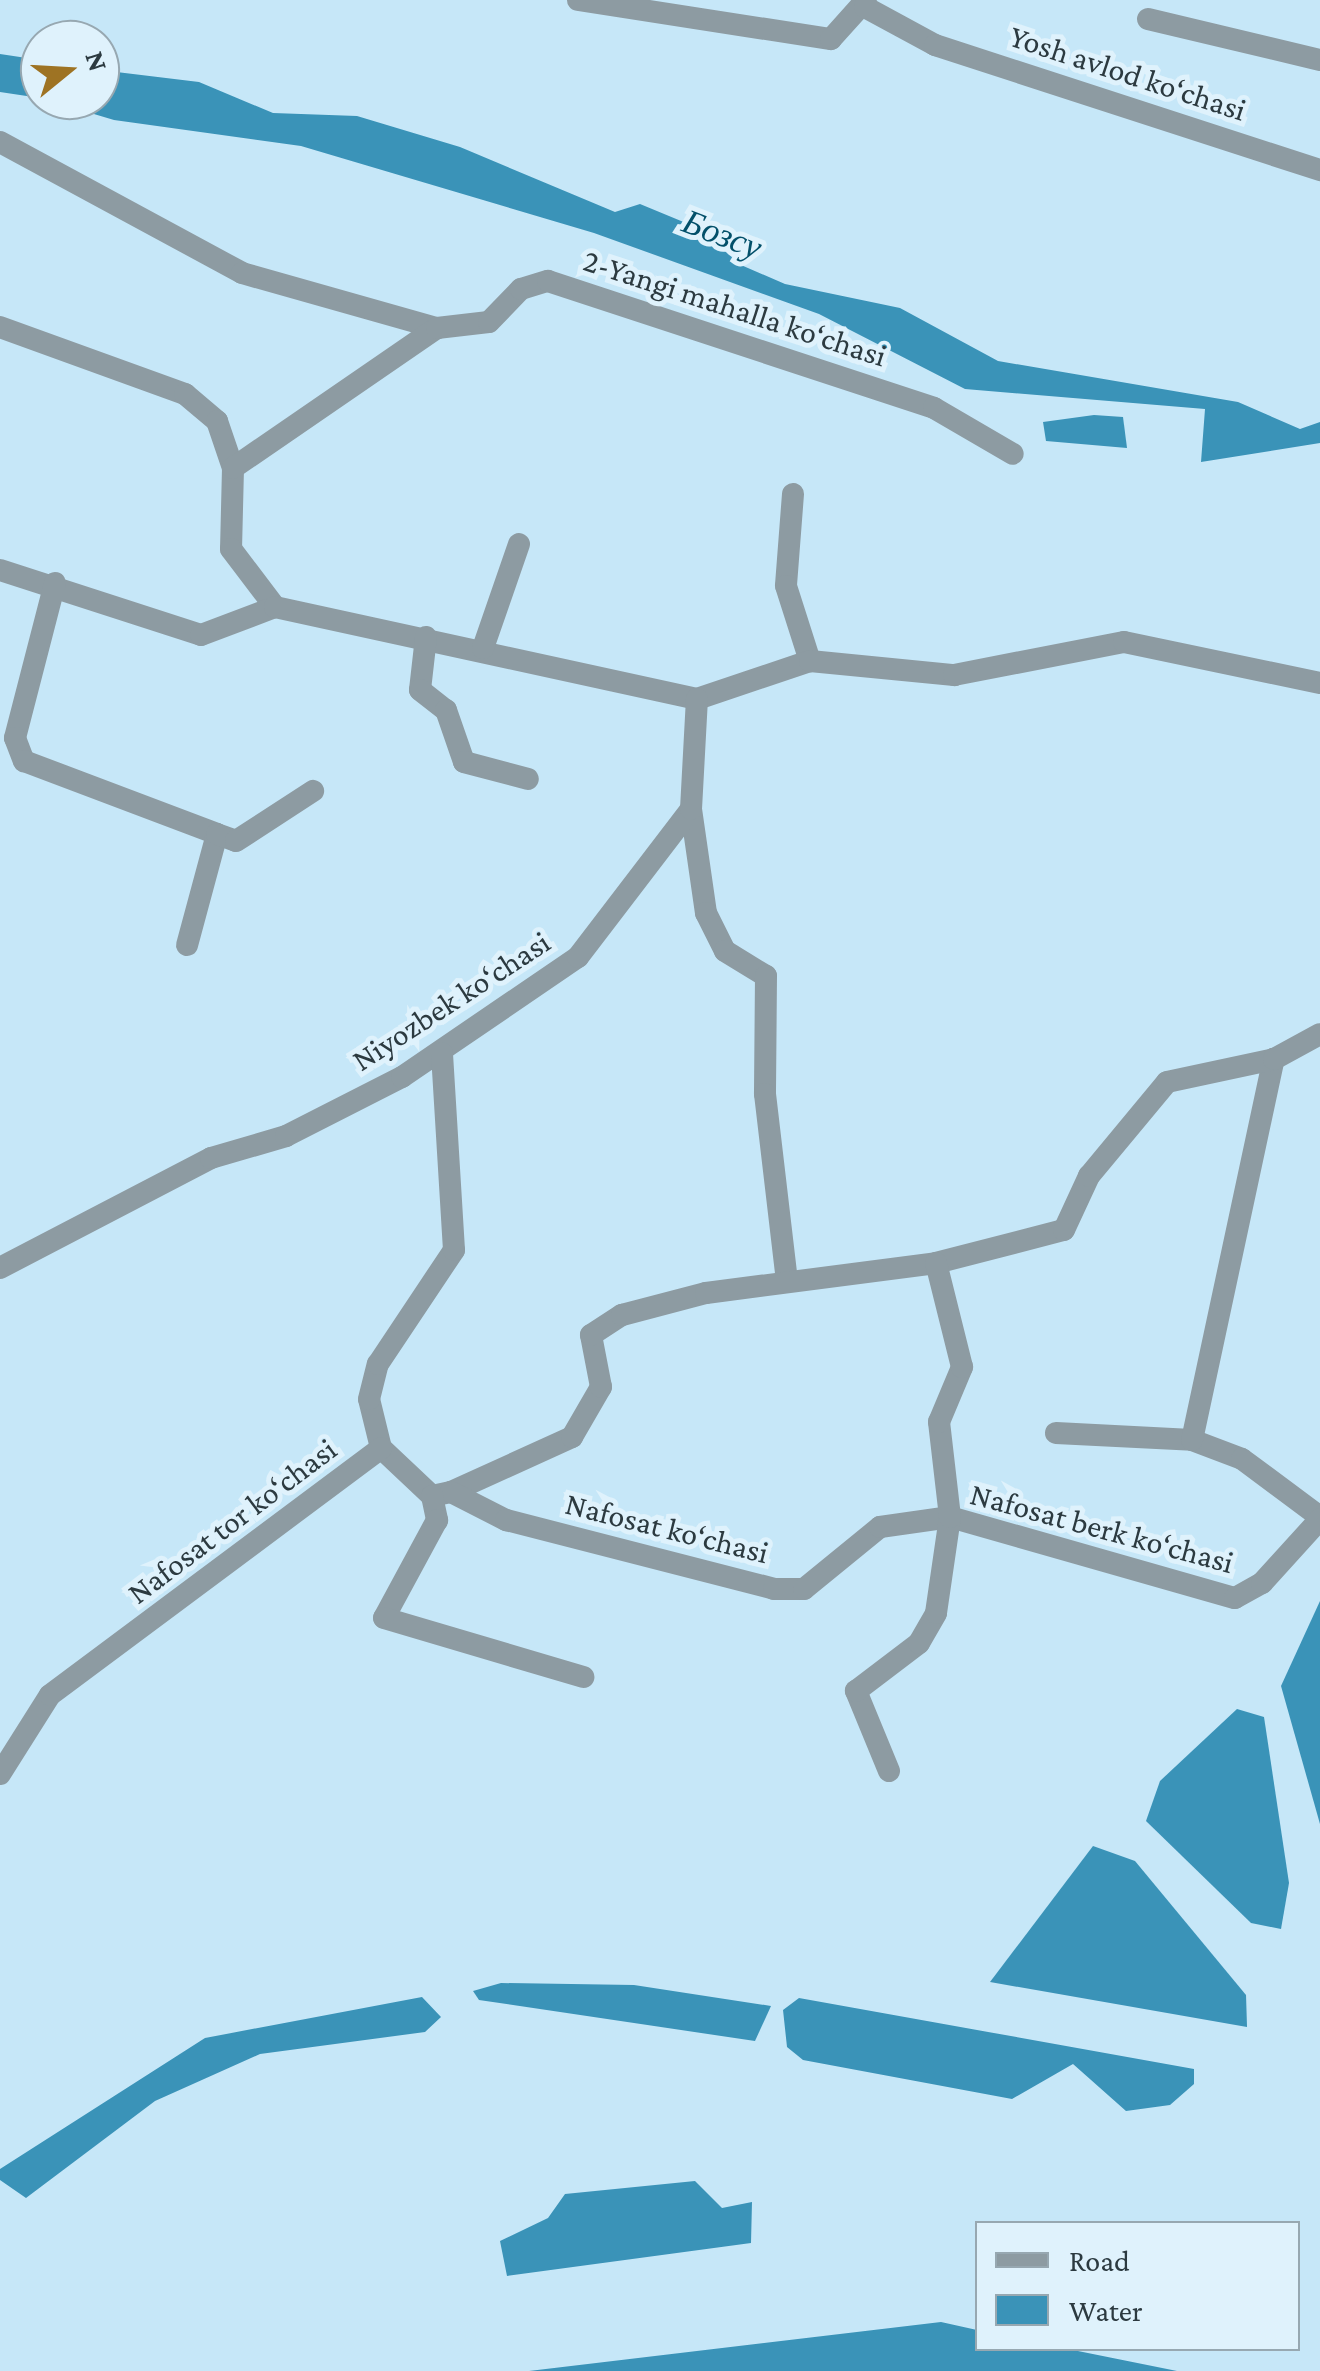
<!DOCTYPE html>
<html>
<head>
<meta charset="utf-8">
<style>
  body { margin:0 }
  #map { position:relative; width:1320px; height:2371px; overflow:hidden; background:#c6e7f8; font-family:"Crimson Pro",serif }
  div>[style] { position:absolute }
  .water>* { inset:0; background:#3a93b8 }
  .street>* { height:22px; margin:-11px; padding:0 11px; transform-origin:11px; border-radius:11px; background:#8d9ba2 }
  span { translate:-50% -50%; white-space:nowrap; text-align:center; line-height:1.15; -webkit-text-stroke:10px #dff2fc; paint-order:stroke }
  .street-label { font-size:32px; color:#2c3a40 }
  .water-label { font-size:35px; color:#03506a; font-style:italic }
  .legend { position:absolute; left:975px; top:2221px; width:325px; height:130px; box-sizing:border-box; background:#dff2fc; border:2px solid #97a8b1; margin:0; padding:12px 18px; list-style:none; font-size:30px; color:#2c3a40 }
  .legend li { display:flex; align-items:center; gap:20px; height:50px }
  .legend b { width:50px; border:2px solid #97a8b1 }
  .north { position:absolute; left:20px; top:20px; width:100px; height:100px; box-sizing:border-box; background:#dff2fc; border:2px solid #97a8b1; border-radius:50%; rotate:72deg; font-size:28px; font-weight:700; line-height:40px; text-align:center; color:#2c3a40 }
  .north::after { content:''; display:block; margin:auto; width:35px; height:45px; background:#9e7323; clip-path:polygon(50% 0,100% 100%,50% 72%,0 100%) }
</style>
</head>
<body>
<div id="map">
  <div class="water">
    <i style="clip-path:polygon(0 54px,40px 60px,40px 98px,0 92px)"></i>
    <i style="clip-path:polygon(100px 70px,199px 82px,273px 113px,357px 116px,460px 147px,615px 212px,640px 204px,698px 228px,741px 265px,785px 284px,900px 308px,998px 361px,1238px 402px,1300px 429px,1320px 422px,1320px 443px,1201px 462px,1205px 409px,965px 389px,819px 314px,594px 233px,301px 146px,114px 120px,47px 100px,100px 100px)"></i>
    <i style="clip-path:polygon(1094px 415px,1123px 417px,1127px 448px,1046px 441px,1043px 422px)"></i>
    <i style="clip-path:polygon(1320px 1601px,1320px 1824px,1281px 1686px)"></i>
    <i style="clip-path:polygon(1237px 1709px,1264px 1717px,1289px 1883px,1281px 1929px,1251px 1923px,1146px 1821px,1160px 1781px)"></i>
    <i style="clip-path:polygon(1093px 1846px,1135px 1861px,1246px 1995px,1247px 2027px,990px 1982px)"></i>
    <i style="clip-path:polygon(501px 1983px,634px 1985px,771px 2006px,755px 2041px,479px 2000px,473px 1991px)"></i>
    <i style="clip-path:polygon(422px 1997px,441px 2017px,425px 2032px,260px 2054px,155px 2101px,26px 2198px,0 2180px,0 2169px,205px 2038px)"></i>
    <i style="clip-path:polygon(799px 1998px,1194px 2069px,1194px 2084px,1170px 2105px,1126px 2111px,1073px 2064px,1012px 2099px,803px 2060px,787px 2047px,783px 2010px)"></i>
    <i style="clip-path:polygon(695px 2181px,722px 2208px,752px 2202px,751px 2243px,507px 2276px,500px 2241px,548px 2218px,565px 2194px)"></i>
    <i style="clip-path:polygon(941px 2322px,977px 2330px,978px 2348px,1068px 2349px,1177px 2371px,529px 2371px)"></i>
  </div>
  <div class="street">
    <i style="left:578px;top:0;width:256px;rotate:8.8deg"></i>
    <i style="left:831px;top:39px;width:52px;rotate:-48.1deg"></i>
    <i style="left:865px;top:7px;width:80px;rotate:28.5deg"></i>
    <i style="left:935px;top:45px;width:405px;rotate:18deg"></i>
    <i style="left:1148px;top:19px;width:177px;rotate:13.4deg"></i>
    <i style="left:0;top:142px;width:275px;rotate:28.4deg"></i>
    <i style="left:242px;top:273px;width:203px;rotate:15.8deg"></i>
    <i style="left:0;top:327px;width:197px;rotate:19.9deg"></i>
    <i style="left:185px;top:394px;width:42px;rotate:40.2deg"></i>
    <i style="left:217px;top:421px;width:50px;rotate:71.2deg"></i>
    <i style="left:233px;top:468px;width:81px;rotate:91.4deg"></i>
    <i style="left:231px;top:549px;width:73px;rotate:52.8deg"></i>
    <i style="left:233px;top:468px;width:247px;rotate:-34.5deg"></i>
    <i style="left:437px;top:328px;width:52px;rotate:-6.6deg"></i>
    <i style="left:489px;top:322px;width:46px;rotate:-45.9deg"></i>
    <i style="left:521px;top:289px;width:28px;rotate:-17deg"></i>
    <i style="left:548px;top:281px;width:406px;rotate:18.2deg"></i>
    <i style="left:934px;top:408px;width:91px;rotate:30.2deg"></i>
    <i style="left:793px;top:494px;width:92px;rotate:94.4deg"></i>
    <i style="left:786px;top:586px;width:79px;rotate:72.3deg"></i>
    <i style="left:0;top:570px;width:211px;rotate:17.9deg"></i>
    <i style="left:201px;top:635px;width:79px;rotate:-20.7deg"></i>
    <i style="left:275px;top:607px;width:432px;rotate:12.3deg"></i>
    <i style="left:55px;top:583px;width:160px;rotate:104.5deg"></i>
    <i style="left:15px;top:738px;width:25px;rotate:69deg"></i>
    <i style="left:24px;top:761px;width:206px;rotate:20.7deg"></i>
    <i style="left:217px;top:834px;width:115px;rotate:105.1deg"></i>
    <i style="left:426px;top:637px;width:53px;rotate:96.5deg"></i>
    <i style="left:420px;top:690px;width:33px;rotate:38deg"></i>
    <i style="left:446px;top:710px;width:55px;rotate:70.9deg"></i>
    <i style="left:464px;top:762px;width:66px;rotate:14.9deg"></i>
    <i style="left:483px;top:648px;width:110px;rotate:-70.9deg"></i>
    <i style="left:697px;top:699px;width:119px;rotate:-18.6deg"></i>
    <i style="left:810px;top:661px;width:145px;rotate:5.6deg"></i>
    <i style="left:954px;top:675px;width:173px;rotate:-11deg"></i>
    <i style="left:1124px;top:642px;width:200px;rotate:11.8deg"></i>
    <i style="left:691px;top:809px;width:105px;rotate:81.8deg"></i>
    <i style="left:706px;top:913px;width:42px;rotate:63.4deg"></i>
    <i style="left:725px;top:951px;width:48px;rotate:31.4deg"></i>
    <i style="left:766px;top:976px;width:118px;rotate:90.5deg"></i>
    <i style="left:765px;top:1094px;width:188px;rotate:83.3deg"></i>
    <i style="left:217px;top:834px;width:20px;rotate:20deg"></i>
    <i style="left:236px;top:841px;width:92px;rotate:-33deg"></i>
    <i style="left:0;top:1268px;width:238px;rotate:-27.5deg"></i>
    <i style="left:211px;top:1158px;width:78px;rotate:-16.3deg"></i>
    <i style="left:286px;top:1136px;width:130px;rotate:-27deg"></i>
    <i style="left:402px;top:1077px;width:213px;rotate:-34.3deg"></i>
    <i style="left:578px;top:957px;width:186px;rotate:-52.6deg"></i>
    <i style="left:691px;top:809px;width:110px;rotate:-86.9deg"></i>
    <i style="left:1056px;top:1433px;width:136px;rotate:2.9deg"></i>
    <i style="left:1192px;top:1440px;width:53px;rotate:20.8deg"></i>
    <i style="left:1242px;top:1459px;width:97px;rotate:36.6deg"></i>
    <i style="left:1192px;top:1440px;width:390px;rotate:-77.9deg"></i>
    <i style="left:381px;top:1448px;width:70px;rotate:43.3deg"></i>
    <i style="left:432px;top:1496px;width:19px;rotate:-12deg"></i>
    <i style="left:451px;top:1492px;width:133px;rotate:-24.4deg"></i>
    <i style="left:572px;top:1437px;width:58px;rotate:-59.9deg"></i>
    <i style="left:601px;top:1387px;width:53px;rotate:-100.9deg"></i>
    <i style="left:591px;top:1335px;width:37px;rotate:-33deg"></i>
    <i style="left:622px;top:1315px;width:87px;rotate:-14.7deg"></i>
    <i style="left:706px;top:1293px;width:232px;rotate:-7.4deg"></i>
    <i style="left:936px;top:1263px;width:132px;rotate:-14.5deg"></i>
    <i style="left:1064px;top:1230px;width:60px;rotate:-65.2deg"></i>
    <i style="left:1089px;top:1176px;width:122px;rotate:-50.3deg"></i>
    <i style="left:1167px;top:1082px;width:109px;rotate:-12.1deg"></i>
    <i style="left:1274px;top:1059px;width:52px;rotate:-28.5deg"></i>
    <i style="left:381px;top:1448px;width:50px;rotate:-103.8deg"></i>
    <i style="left:369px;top:1399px;width:36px;rotate:-76deg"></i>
    <i style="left:378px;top:1364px;width:137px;rotate:-56.3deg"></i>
    <i style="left:454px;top:1250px;width:197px;rotate:-93.5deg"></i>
    <i style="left:451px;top:1492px;width:62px;rotate:27deg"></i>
    <i style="left:506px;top:1520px;width:277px;rotate:14.4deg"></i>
    <i style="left:774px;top:1589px;width:30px"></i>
    <i style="left:804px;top:1589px;width:98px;rotate:-39.2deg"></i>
    <i style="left:880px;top:1527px;width:71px;rotate:-8.1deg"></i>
    <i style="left:950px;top:1517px;width:296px;rotate:15.9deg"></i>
    <i style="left:1235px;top:1598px;width:31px;rotate:-29deg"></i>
    <i style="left:1262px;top:1583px;width:86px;rotate:-47.8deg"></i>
    <i style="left:432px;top:1496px;width:25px;rotate:78deg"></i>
    <i style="left:437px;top:1520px;width:111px;rotate:118.4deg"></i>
    <i style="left:384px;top:1618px;width:208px;rotate:16.5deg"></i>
    <i style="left:889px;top:1771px;width:87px;rotate:-112.4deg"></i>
    <i style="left:856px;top:1691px;width:79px;rotate:-37.3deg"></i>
    <i style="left:919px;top:1643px;width:34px;rotate:-60deg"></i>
    <i style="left:936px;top:1613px;width:97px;rotate:-81.7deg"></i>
    <i style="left:950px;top:1517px;width:96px;rotate:-96.6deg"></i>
    <i style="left:939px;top:1422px;width:60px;rotate:-67.3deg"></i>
    <i style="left:962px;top:1367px;width:107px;rotate:-104deg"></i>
    <i style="left:0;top:1774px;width:93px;rotate:-57.7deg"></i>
    <i style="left:50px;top:1695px;width:413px;rotate:-36.7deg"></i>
  </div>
  <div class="street-label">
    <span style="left:1128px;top:73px;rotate:18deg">Yosh avlod ko‘chasi</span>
    <span style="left:735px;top:308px;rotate:18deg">2-Yangi mahalla ko‘chasi</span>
    <span style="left:451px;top:1001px;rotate:-33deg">Niyozbek ko‘chasi</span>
    <span style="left:232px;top:1521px;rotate:-37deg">Nafosat tor ko‘chasi</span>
    <span style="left:667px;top:1528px;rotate:14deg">Nafosat ko‘chasi</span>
    <span style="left:1102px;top:1528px;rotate:15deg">Nafosat berk ko‘chasi</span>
  </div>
  <div class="water-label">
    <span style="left:722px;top:235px;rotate:21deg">Бозсу</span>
  </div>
  <ul class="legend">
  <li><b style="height:12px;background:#8d9ba2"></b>Road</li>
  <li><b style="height:28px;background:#3a93b8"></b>Water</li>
  </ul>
  <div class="north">N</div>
</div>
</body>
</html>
